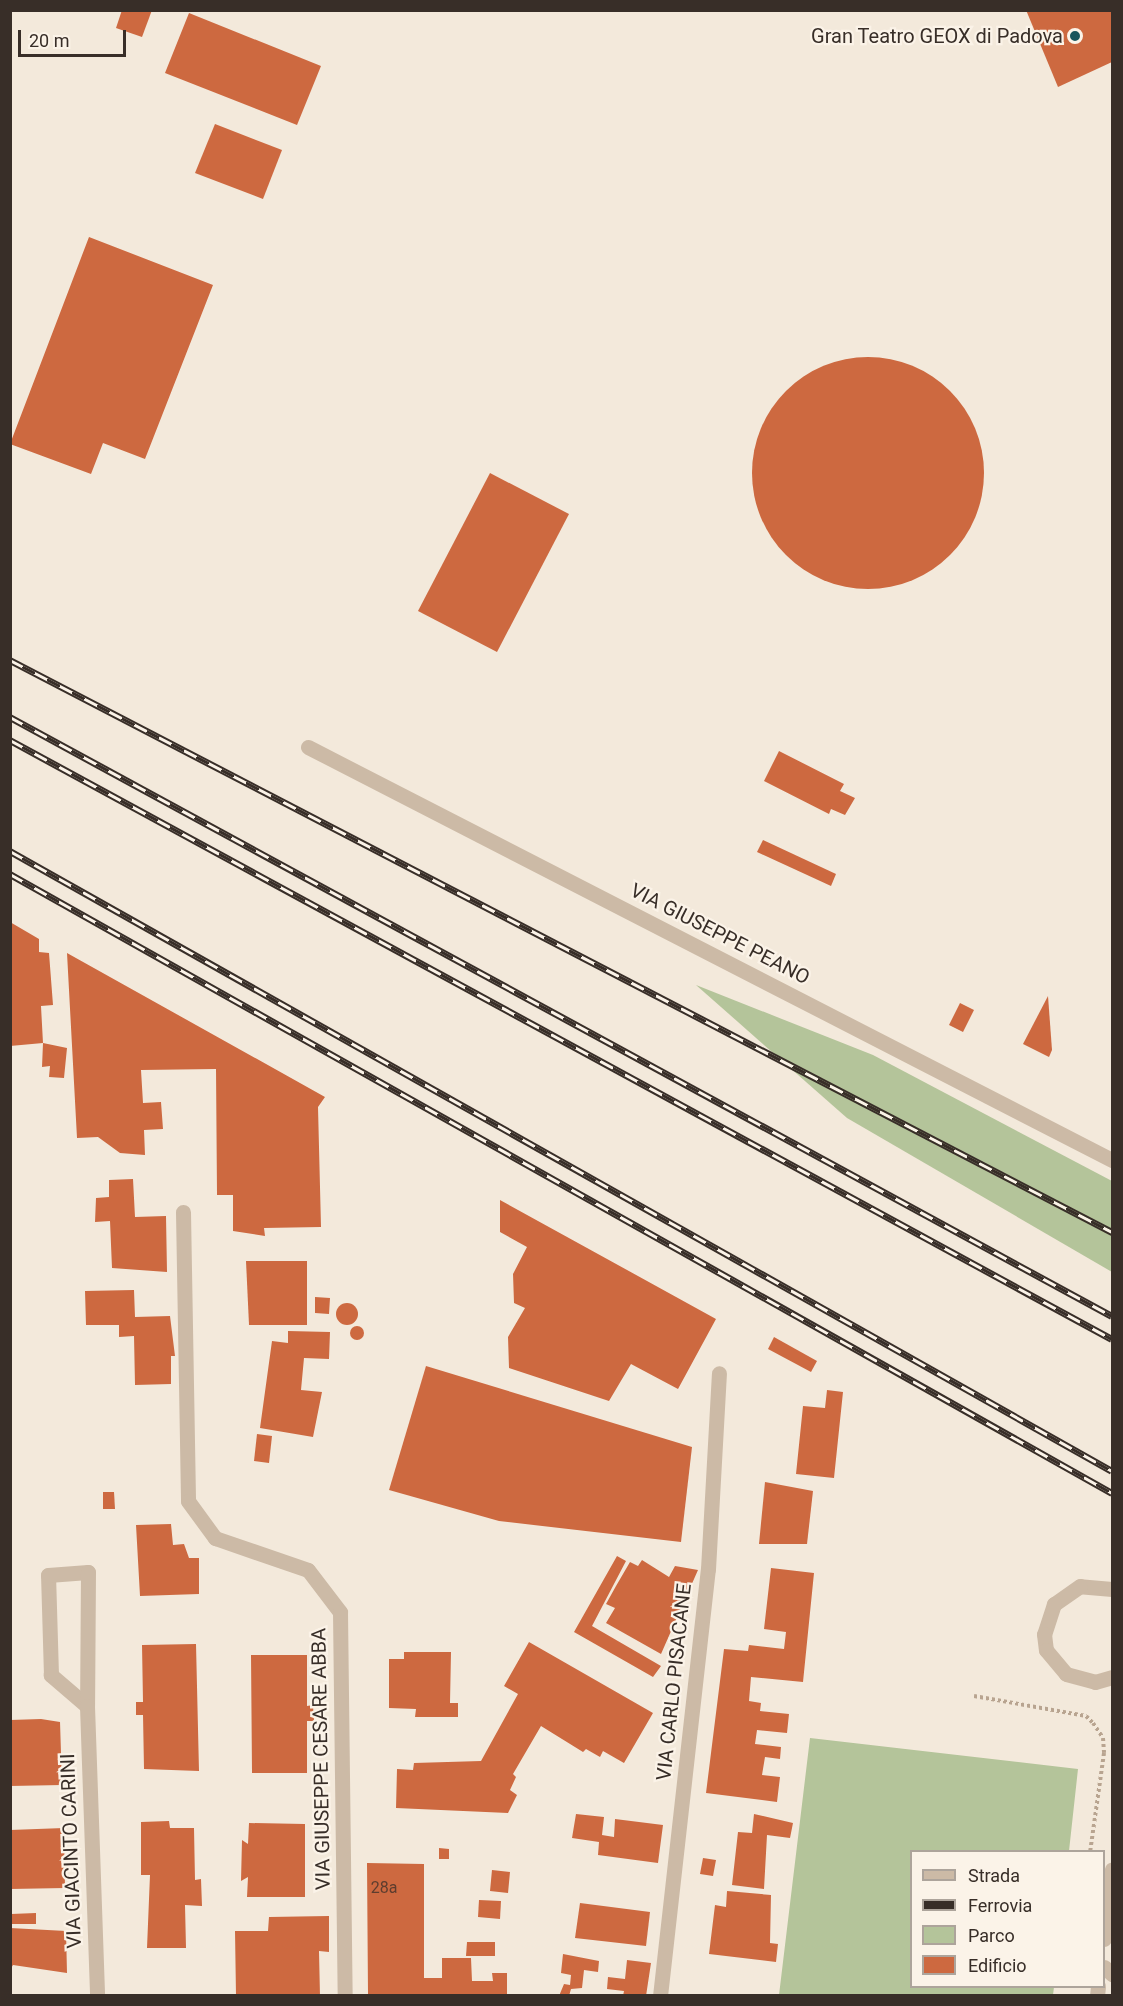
<!DOCTYPE html>
<html>
<head>
<meta charset="utf-8">
<style>
  body { margin:0 }
  #map { position:relative; width:1123px; height:2006px; overflow:hidden; background:#f3e9db; font-family:Roboto,sans-serif }
  div>[style] { position:absolute }
  .green>* { inset:0; background:#b4c49a }
  .building>* { inset:0; background:#cd6940 }
  .round { border-radius:50% }
  .path>* { height:4px; margin-top:-2px; transform-origin:0; background:repeating-linear-gradient(90deg,#b8a490 0 3px,transparent 0 6px) }
  .minor>* { height:15px; margin:-7.5px; padding:0 7.5px; transform-origin:7.5px; border-radius:7.5px; background:#ccbaa6 }
  .rail>* { height:7px; margin-top:-3.5px; transform-origin:0; background:repeating-linear-gradient(90deg,#fbf3e8 0 14px,#382e28 0 28px); box-sizing:border-box; border-block:2px solid #382e28 }
  .dots>* { width:16px; height:16px; translate:-50% -50%; box-sizing:border-box; border:3px solid #fbf3e8; border-radius:50% }
  span { translate:-50% -50%; white-space:nowrap; text-align:center; line-height:1.15; -webkit-text-stroke:4.5px #fbf3e8; paint-order:stroke }
  .number-label { font-size:16px; color:#5d3d2e }
  .number-label span { -webkit-text-stroke-width:0 }
  .poi-label { font-size:20px; color:#382e28 }
  .right { translate:-100% -50%; text-align:right }
  .street-label { font-size:20px; color:#382e28 }
  .frame { position:absolute; inset:0; border:12px solid #382e28; pointer-events:none }
  .legend { position:absolute; left:910px; top:1850px; width:195px; height:138px; box-sizing:border-box; background:#fbf3e8; border:2px solid #ada49b; margin:0; padding:8px 10px; list-style:none; font-size:18px; color:#382e28 }
  .legend li { display:flex; align-items:center; gap:12px; height:30px }
  .legend b { width:30px; border:2px solid #ada49b }
  .scale { position:absolute; left:18px; top:30px; width:108px; height:27px; box-sizing:border-box; border:3px solid #382e28; border-top:0; padding-left:8px; font-size:18px; line-height:21px; white-space:nowrap; color:#382e28; -webkit-text-stroke:4px #fbf3e8; paint-order:stroke }
</style>
</head>
<body>
<div id="map">
  <div class="green">
    <i style="clip-path:polygon(696px 985px,873px 1055px,1112px 1181px,1112px 1272px,847px 1118px)"></i>
    <i style="clip-path:polygon(810px 1738px,1078px 1769px,1069px 1851px,912px 1852px,912px 1986px,1054px 1987px,1053px 1995px,779px 1995px)"></i>
  </div>
  <div class="building">
    <i style="clip-path:polygon(122px 10px,152px 10px,142px 37px,116px 28px)"></i>
    <i style="clip-path:polygon(1026px 10px,1112px 10px,1112px 62px,1058px 87px)"></i>
    <i style="clip-path:polygon(189px 13px,321px 66px,297px 125px,165px 73px)"></i>
    <i style="clip-path:polygon(215px 124px,282px 150px,263px 199px,195px 173px)"></i>
    <i style="clip-path:polygon(89px 237px,213px 285px,145px 459px,103px 443px,91px 474px,10px 444px)"></i>
    <i class="round" style="left:752px;top:357px;width:232px;height:232px"></i>
    <i style="clip-path:polygon(490px 473px,569px 514px,497px 652px,418px 611px)"></i>
    <i style="clip-path:polygon(779px 751px,844px 784px,840px 791px,855px 798px,845px 815px,831px 809px,829px 814px,764px 781px)"></i>
    <i style="clip-path:polygon(763px 840px,836px 874px,831px 886px,757px 852px)"></i>
    <i style="clip-path:polygon(10px 922px,39px 939px,39px 952px,49px 953px,53px 1005px,41px 1006px,43px 1043px,67px 1048px,64px 1078px,49px 1077px,50px 1066px,42px 1067px,43px 1043px,10px 1046px)"></i>
    <i style="clip-path:polygon(67px 953px,325px 1097px,318px 1107px,321px 1227px,264px 1228px,265px 1236px,233px 1231px,233px 1195px,217px 1195px,216px 1069px,141px 1070px,143px 1103px,161px 1102px,163px 1129px,144px 1130px,145px 1155px,120px 1153px,98px 1137px,77px 1138px)"></i>
    <i style="clip-path:polygon(1048px 996px,1052px 1050px,1049px 1057px,1023px 1044px)"></i>
    <i style="clip-path:polygon(960px 1003px,974px 1010px,963px 1032px,949px 1025px)"></i>
    <i style="clip-path:polygon(133px 1179px,135px 1217px,166px 1216px,167px 1272px,112px 1268px,110px 1221px,95px 1222px,96px 1198px,109px 1197px,109px 1180px)"></i>
    <i style="clip-path:polygon(500px 1200px,716px 1319px,678px 1389px,631px 1364px,609px 1401px,509px 1368px,508px 1337px,525px 1308px,514px 1303px,513px 1274px,527px 1247px,500px 1232px)"></i>
    <i style="clip-path:polygon(246px 1261px,307px 1261px,307px 1325px,249px 1325px)"></i>
    <i style="clip-path:polygon(134px 1290px,135px 1317px,170px 1316px,175px 1356px,171px 1356px,171px 1384px,135px 1385px,134px 1336px,119px 1337px,119px 1325px,86px 1325px,85px 1291px)"></i>
    <i style="clip-path:polygon(315px 1297px,330px 1298px,329px 1314px,315px 1313px)"></i>
    <i class="round" style="left:336px;top:1303px;width:22px;height:22px"></i>
    <i class="round" style="left:350px;top:1326px;width:14px;height:14px"></i>
    <i style="clip-path:polygon(288px 1331px,330px 1332px,329px 1359px,304px 1358px,301px 1390px,322px 1392px,313px 1437px,260px 1428px,272px 1341px,288px 1343px)"></i>
    <i style="clip-path:polygon(774px 1337px,817px 1361px,811px 1372px,768px 1349px)"></i>
    <i style="clip-path:polygon(426px 1366px,692px 1447px,681px 1542px,499px 1521px,389px 1490px)"></i>
    <i style="clip-path:polygon(827px 1390px,843px 1392px,834px 1478px,796px 1474px,803px 1406px,825px 1408px)"></i>
    <i style="clip-path:polygon(257px 1434px,272px 1436px,269px 1463px,254px 1461px)"></i>
    <i style="clip-path:polygon(765px 1482px,813px 1491px,807px 1544px,759px 1544px)"></i>
    <i style="clip-path:polygon(103px 1492px,114px 1492px,115px 1509px,103px 1509px)"></i>
    <i style="clip-path:polygon(171px 1524px,173px 1545px,184px 1544px,189px 1558px,199px 1558px,199px 1594px,140px 1596px,136px 1525px)"></i>
    <i style="clip-path:polygon(617px 1556px,626px 1561px,592px 1626px,661px 1666px,653px 1677px,574px 1632px)"></i>
    <i style="clip-path:polygon(642px 1560px,669px 1577px,675px 1566px,698px 1570px,661px 1654px,606px 1623px,615px 1608px,606px 1604px,616px 1586px,630px 1562px,638px 1566px)"></i>
    <i style="clip-path:polygon(771px 1568px,814px 1573px,803px 1682px,751px 1677px,749px 1701px,761px 1703px,760px 1711px,789px 1714px,787px 1733px,757px 1730px,755px 1744px,781px 1747px,780px 1759px,765px 1757px,762px 1775px,780px 1777px,777px 1802px,706px 1793px,724px 1649px,748px 1651px,749px 1645px,784px 1649px,786px 1632px,764px 1629px)"></i>
    <i style="clip-path:polygon(529px 1642px,653px 1713px,624px 1763px,603px 1751px,600px 1757px,586px 1749px,583px 1752px,541px 1726px,513px 1774px,516px 1777px,510px 1790px,517px 1795px,508px 1813px,396px 1808px,397px 1769px,413px 1770px,414px 1763px,481px 1761px,518px 1694px,504px 1686px)"></i>
    <i style="clip-path:polygon(196px 1644px,199px 1771px,144px 1769px,143px 1715px,136px 1715px,136px 1702px,143px 1702px,142px 1645px)"></i>
    <i style="clip-path:polygon(404px 1652px,451px 1652px,450px 1703px,458px 1703px,458px 1717px,415px 1717px,416px 1709px,389px 1708px,389px 1659px,404px 1659px)"></i>
    <i style="clip-path:polygon(251px 1655px,307px 1655px,307px 1706px,313px 1705px,314px 1721px,307px 1721px,307px 1773px,252px 1773px)"></i>
    <i style="clip-path:polygon(41px 1719px,60px 1722px,62px 1785px,10px 1786px,10px 1720px)"></i>
    <i style="clip-path:polygon(576px 1814px,604px 1817px,602px 1835px,614px 1837px,615px 1819px,663px 1825px,658px 1863px,598px 1855px,599px 1842px,572px 1838px)"></i>
    <i style="clip-path:polygon(754px 1814px,793px 1823px,790px 1838px,767px 1835px,764px 1889px,732px 1885px,738px 1832px,752px 1833px)"></i>
    <i style="clip-path:polygon(169px 1821px,170px 1828px,194px 1828px,195px 1880px,201px 1879px,202px 1906px,185px 1905px,186px 1948px,147px 1948px,150px 1875px,141px 1875px,141px 1822px)"></i>
    <i style="clip-path:polygon(249px 1823px,305px 1824px,305px 1897px,247px 1897px,248px 1877px,241px 1881px,242px 1840px,248px 1844px)"></i>
    <i style="clip-path:polygon(64px 1828px,65px 1888px,10px 1889px,10px 1830px)"></i>
    <i style="clip-path:polygon(439px 1848px,449px 1849px,449px 1859px,439px 1859px)"></i>
    <i style="clip-path:polygon(703px 1858px,716px 1860px,713px 1876px,700px 1874px)"></i>
    <i style="clip-path:polygon(367px 1863px,424px 1864px,424px 1978px,442px 1978px,442px 1958px,471px 1958px,472px 1981px,493px 1981px,492px 1973px,507px 1973px,507px 1996px,368px 1995px)"></i>
    <i style="clip-path:polygon(492px 1870px,510px 1872px,508px 1893px,490px 1891px)"></i>
    <i style="clip-path:polygon(727px 1891px,771px 1895px,770px 1943px,778px 1944px,776px 1962px,709px 1954px,715px 1905px,726px 1907px)"></i>
    <i style="clip-path:polygon(479px 1900px,501px 1901px,500px 1919px,478px 1917px)"></i>
    <i style="clip-path:polygon(580px 1903px,650px 1912px,646px 1946px,575px 1938px)"></i>
    <i style="clip-path:polygon(36px 1913px,36px 1924px,11px 1924px,11px 1914px)"></i>
    <i style="clip-path:polygon(329px 1916px,329px 1952px,319px 1951px,320px 1996px,236px 1996px,235px 1931px,268px 1931px,269px 1917px)"></i>
    <i style="clip-path:polygon(10px 1928px,66px 1931px,67px 1973px,13px 1965px,10px 1970px)"></i>
    <i style="clip-path:polygon(467px 1942px,495px 1942px,495px 1956px,466px 1956px)"></i>
    <i style="clip-path:polygon(563px 1954px,599px 1961px,598px 1972px,584px 1970px,582px 1988px,571px 1989px,569px 1996px,559px 1996px,564px 1984px,570px 1985px,571px 1975px,561px 1973px)"></i>
    <i style="clip-path:polygon(627px 1960px,651px 1963px,646px 1996px,623px 1996px,624px 1991px,607px 1989px,608px 1977px,625px 1979px)"></i>
  </div>
  <div class="path">
    <i style="left:974px;top:1696px;width:114px;rotate:10.1deg"></i>
    <i style="left:1086px;top:1716px;width:10px;rotate:45deg"></i>
    <i style="left:1093px;top:1723px;width:18px;rotate:56deg"></i>
    <i style="left:1103px;top:1738px;width:15px;rotate:86deg"></i>
    <i style="left:1104px;top:1753px;width:100px;rotate:98deg"></i>
  </div>
  <div class="minor">
    <i style="left:308px;top:747px;width:904px;rotate:27.19deg"></i>
    <i style="left:183px;top:1212px;width:289px;rotate:89deg"></i>
    <i style="left:188px;top:1501px;width:46px;rotate:53.9deg"></i>
    <i style="left:215px;top:1538px;width:98px;rotate:19deg"></i>
    <i style="left:308px;top:1570px;width:53px;rotate:52.7deg"></i>
    <i style="left:340px;top:1612px;width:384px;rotate:89.3deg"></i>
    <i style="left:1112px;top:1589px;width:32px;rotate:-175deg"></i>
    <i style="left:1080px;top:1586px;width:32px;rotate:145deg"></i>
    <i style="left:1054px;top:1604px;width:32px;rotate:108deg"></i>
    <i style="left:1044px;top:1634px;width:16px;rotate:83deg"></i>
    <i style="left:1046px;top:1650px;width:31px;rotate:50deg"></i>
    <i style="left:1066px;top:1674px;width:30px;rotate:15deg"></i>
    <i style="left:1095px;top:1682px;width:18px;rotate:-16deg"></i>
    <i style="left:87px;top:1706px;width:48px;rotate:-139.3deg"></i>
    <i style="left:51px;top:1675px;width:100px;rotate:-91.7deg"></i>
    <i style="left:48px;top:1575px;width:40px;rotate:-4.3deg"></i>
    <i style="left:88px;top:1572px;width:134px;rotate:90.4deg"></i>
    <i style="left:87px;top:1706px;width:290px;rotate:88deg"></i>
    <i style="left:1104px;top:1939px;width:70px;rotate:-83.5deg"></i>
    <i style="left:1104px;top:1967px;width:11px;rotate:41deg"></i>
    <i style="left:660px;top:1996px;width:430px;rotate:-83.6deg"></i>
    <i style="left:708px;top:1569px;width:196px;rotate:-86.8deg"></i>
    <i style="left:1097px;top:1996px;width:10px;rotate:-84deg"></i>
  </div>
  <div class="rail">
    <i style="left:10px;top:660px;width:1242px;rotate:27.43deg"></i>
    <i style="left:10px;top:717px;width:1254px;rotate:28.53deg"></i>
    <i style="left:10px;top:740px;width:1254px;rotate:28.53deg"></i>
    <i style="left:10px;top:851px;width:1264px;rotate:29.36deg"></i>
    <i style="left:10px;top:874px;width:1264px;rotate:29.32deg"></i>
  </div>
  <div class="dots">
    <i style="left:1075px;top:36px;background:#1a555c"></i>
  </div>
  <div class="number-label">
    <span style="left:384px;top:1888px">28a</span>
  </div>
  <div class="poi-label">
    <span class="right" style="left:1063px;top:36px">Gran Teatro GEOX di Padova</span>
  </div>
  <div class="street-label">
    <span style="left:720px;top:934px;rotate:27deg">VIA GIUSEPPE PEANO</span>
    <span style="left:674px;top:1682px;rotate:-84deg">VIA CARLO PISACANE</span>
    <span style="left:321px;top:1759px;rotate:-91deg">VIA GIUSEPPE CESARE ABBA</span>
    <span style="left:71px;top:1851px;rotate:-92deg">VIA GIACINTO CARINI</span>
  </div>
  <div class="frame"></div>
  <ul class="legend">
  <li><b style="height:8px;background:#ccbaa6"></b>Strada</li>
  <li><b style="height:8px;background:#382e28"></b>Ferrovia</li>
  <li><b style="height:16px;background:#b4c49a"></b>Parco</li>
  <li><b style="height:16px;background:#cd6940"></b>Edificio</li>
  </ul>
  <div class="scale">20 m</div>
</div>
</body>
</html>
